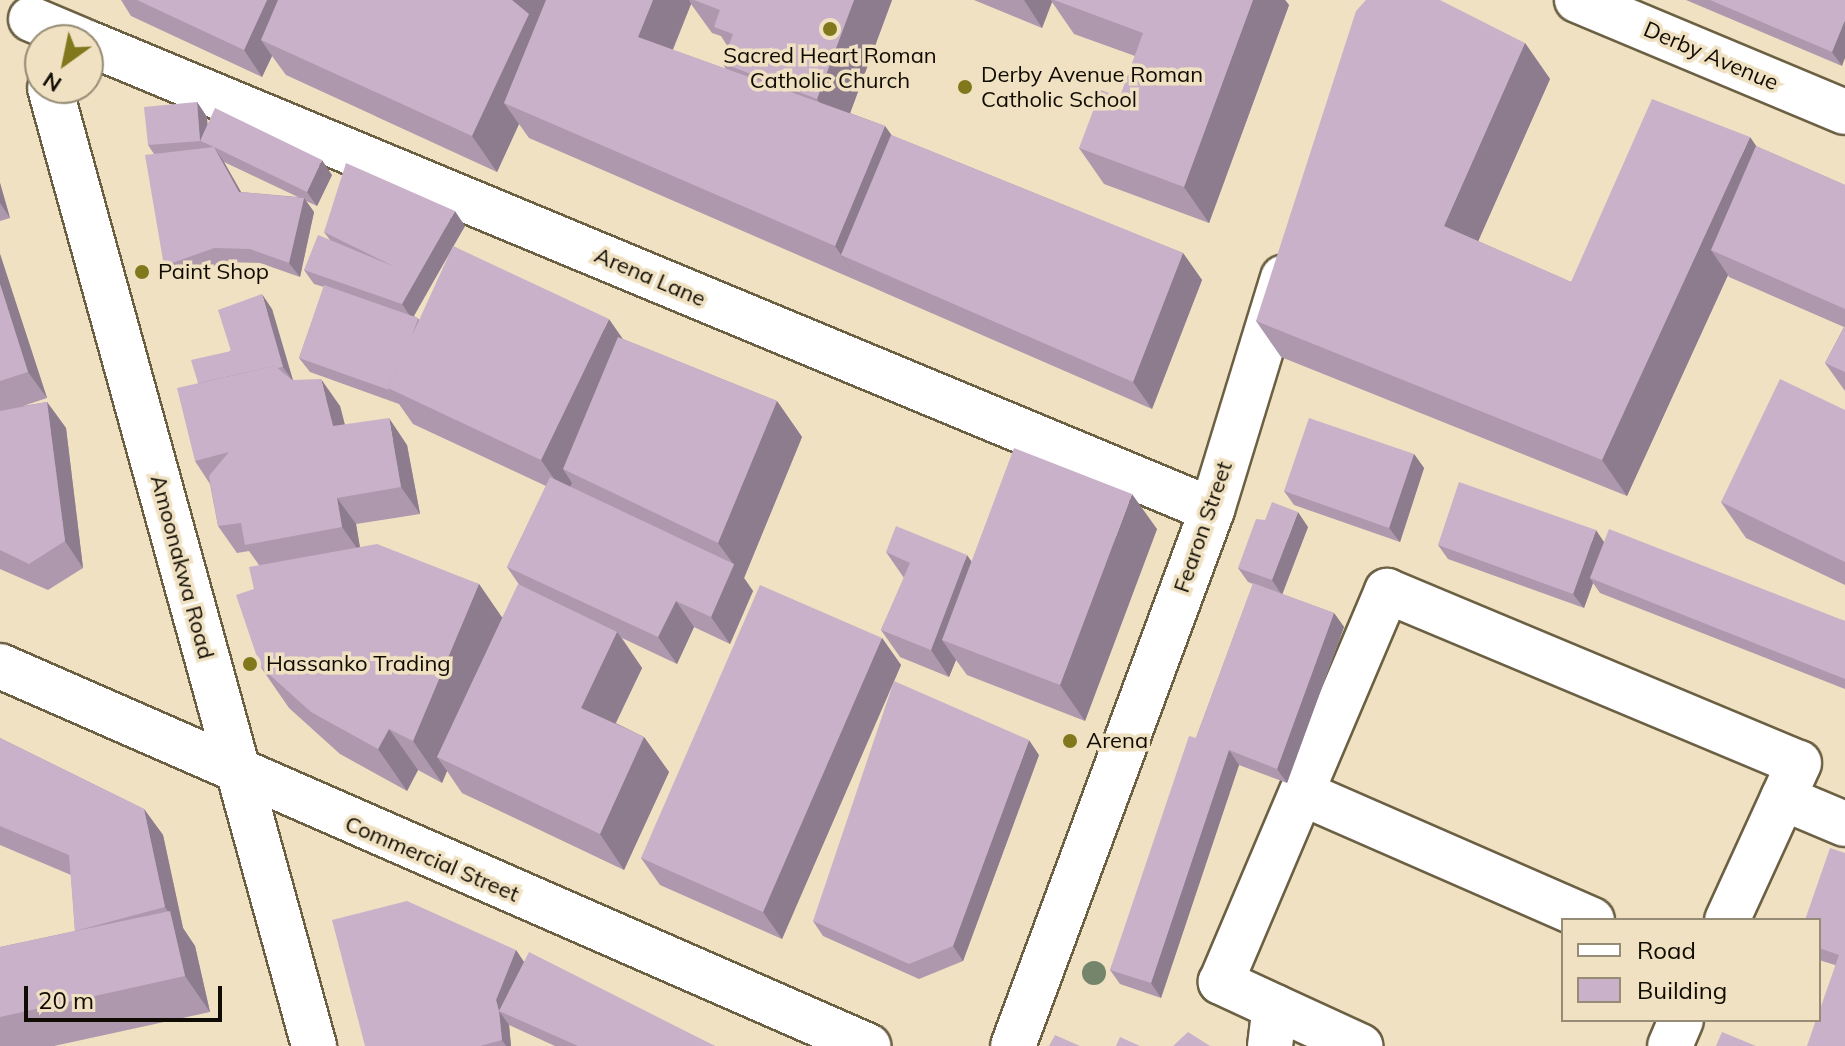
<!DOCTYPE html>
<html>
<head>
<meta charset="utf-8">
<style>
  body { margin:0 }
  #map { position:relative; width:1845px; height:1046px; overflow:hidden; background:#efe1c1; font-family:Mulish,sans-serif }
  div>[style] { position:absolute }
  .roads { filter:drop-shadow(2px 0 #6c6044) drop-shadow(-2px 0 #6c6044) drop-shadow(0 2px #6c6044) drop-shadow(0 -2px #6c6044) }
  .minor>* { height:44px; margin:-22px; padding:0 22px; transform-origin:22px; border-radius:22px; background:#fff }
  .trees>* { width:24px; height:24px; margin:-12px; border-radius:50%; background:#74856b }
  .wall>* { inset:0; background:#ad98ae }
  .shaded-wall>* { inset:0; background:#8d7c8d }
  .building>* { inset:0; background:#c9b1ca }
  .dots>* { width:22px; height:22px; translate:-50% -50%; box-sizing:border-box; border:4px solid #efe1c1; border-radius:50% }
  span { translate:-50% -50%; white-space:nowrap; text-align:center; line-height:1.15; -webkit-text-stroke:7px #efe1c1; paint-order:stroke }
  .poi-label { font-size:22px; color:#110c03 }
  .left { translate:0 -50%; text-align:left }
  .street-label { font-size:22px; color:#110c03 }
  .legend { position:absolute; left:1561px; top:918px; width:260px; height:104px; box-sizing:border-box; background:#efe1c1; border:2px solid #968c75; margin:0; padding:10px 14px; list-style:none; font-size:24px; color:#110c03 }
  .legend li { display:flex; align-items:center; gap:16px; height:40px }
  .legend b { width:40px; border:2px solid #968c75 }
  .north { position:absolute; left:24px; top:24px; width:80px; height:80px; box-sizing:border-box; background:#efe1c1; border:2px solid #968c75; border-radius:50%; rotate:213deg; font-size:22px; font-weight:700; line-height:32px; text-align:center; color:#110c03 }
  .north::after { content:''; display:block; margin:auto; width:28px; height:36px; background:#81781d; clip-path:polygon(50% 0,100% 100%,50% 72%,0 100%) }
  .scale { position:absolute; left:24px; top:986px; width:198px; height:36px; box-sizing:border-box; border:4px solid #110c03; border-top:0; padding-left:10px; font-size:24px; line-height:28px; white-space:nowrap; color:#110c03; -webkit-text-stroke:6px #efe1c1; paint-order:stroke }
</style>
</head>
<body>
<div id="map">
  <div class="roads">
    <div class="minor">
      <i style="left:1577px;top:0;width:290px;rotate:22.7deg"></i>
      <i style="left:31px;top:19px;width:54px;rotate:22.8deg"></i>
      <i style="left:88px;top:43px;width:1217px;rotate:22.56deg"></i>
      <i style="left:50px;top:88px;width:994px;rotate:74.59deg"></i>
      <i style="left:0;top:666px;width:948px;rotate:23.64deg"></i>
      <i style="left:1306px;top:795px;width:312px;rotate:23.6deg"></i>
      <i style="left:1783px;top:798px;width:67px;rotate:22.8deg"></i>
      <i style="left:1275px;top:1007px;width:94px;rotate:24.6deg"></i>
      <i style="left:1013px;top:1046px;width:572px;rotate:-69.63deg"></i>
      <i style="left:1212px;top:510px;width:243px;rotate:-73deg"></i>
      <i style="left:1270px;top:1046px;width:39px;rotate:-83deg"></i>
      <i style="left:1275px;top:1007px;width:60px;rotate:-155.2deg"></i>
      <i style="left:1221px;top:982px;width:425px;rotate:-67deg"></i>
      <i style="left:1387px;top:591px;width:446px;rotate:22.7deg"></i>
      <i style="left:1799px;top:763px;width:173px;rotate:114.6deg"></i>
      <i style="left:1670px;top:1046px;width:28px;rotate:-67deg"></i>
    </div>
  </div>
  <div class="trees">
    <i style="left:1094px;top:973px"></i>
  </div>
  <div class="wall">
    <i style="clip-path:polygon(evenodd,121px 0,892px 0,850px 113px,885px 126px,891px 135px,1183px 253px,1202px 280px,1152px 409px,529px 138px,519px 124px,497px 172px,286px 75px,272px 56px,262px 77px,131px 16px,121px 0,691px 4px,712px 33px,721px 36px,728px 47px,722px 63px,726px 69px,673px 50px,691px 4px)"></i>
    <i style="clip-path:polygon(974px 0,1285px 0,1289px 5px,1209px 223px,1104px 184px,1079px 148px,1120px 97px,1135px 56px,1074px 34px,1052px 2px,1042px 28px)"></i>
    <i style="clip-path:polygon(1686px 0,1845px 0,1842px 66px)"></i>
    <i style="clip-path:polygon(1525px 43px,1550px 79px,1478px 241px,1571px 282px,1756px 146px,1845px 185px,1845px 391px,1825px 363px,1844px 327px,1729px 277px,1728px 275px,1627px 496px,1281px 357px,1256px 321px)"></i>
    <i style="clip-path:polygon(evenodd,197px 102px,207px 117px,207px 124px,332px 175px,317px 206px,306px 201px,314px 212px,300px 277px,260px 263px,224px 262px,175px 281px,164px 266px,154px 154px,148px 145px,197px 102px,224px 162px,298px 197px,241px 192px,224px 162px)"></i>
    <i style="clip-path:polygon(0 183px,10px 218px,0 221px)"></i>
    <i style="clip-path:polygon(evenodd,465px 226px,453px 246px,623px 339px,777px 401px,802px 437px,744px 578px,753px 591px,730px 644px,694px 627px,677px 664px,622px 638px,642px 668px,616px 723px,644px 737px,669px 772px,624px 870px,462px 793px,447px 771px,442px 783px,418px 770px,407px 791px,340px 754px,289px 708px,260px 666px,254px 589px,259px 565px,249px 551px,237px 553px,218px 526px,210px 484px,195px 461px,198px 383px,272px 309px,293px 380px,340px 406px,345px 425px,407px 445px,420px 514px,356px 524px,360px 547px,479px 584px,502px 618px,520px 586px,507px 567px,546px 486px,413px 424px,399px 404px,310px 372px,299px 358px,324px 287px,314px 284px,304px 270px,330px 240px,324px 232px,465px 226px,453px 247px,420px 320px,414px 316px,453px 247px)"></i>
    <i style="clip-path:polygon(0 254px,47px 398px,23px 406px,47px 402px,66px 428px,83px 568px,48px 590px,0 569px)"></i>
    <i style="clip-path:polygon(1845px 410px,1845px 585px,1746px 538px,1721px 502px)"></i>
    <i style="clip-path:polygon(1414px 454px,1424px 468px,1400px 542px,1294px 505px,1284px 491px)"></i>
    <i style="clip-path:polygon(1308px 527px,1282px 594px,1334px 613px,1344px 627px,1287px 783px,1239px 765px,1161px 998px,1120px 984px,1110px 970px,1253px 584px,1248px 582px,1238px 568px)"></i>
    <i style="clip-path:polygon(1157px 529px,1085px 721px,967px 675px,956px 660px,949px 677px,900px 657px,881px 630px,904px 578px,886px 552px,972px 562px)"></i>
    <i style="clip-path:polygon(1604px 542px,1845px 621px,1845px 689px,1600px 593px,1593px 583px,1584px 608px,1448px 559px,1438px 545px)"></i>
    <i style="clip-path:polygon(882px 638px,901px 665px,782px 939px,660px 885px,641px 858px)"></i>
    <i style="clip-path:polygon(0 738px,144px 809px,163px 835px,183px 928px,195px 946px,210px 1012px,54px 1046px,0 1046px,0 947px,75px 931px,71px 875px,0 845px)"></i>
    <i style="clip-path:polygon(1039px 755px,963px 961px,919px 979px,823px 936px,813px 921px)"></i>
    <i style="clip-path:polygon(1845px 853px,1845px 1046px,1835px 965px,1819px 960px,1819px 920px)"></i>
    <i style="clip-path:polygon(516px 950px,524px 962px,715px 1046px,555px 1046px,509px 1025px,511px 1046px,365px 1046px)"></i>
  </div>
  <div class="shaded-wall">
    <i style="clip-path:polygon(267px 0,299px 0,261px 40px,272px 56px,262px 77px,244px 50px)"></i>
    <i style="clip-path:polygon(511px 0,551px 0,504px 103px,519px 124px,497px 172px,472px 136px)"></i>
    <i style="clip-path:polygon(653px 0,689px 0,691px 4px,663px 73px,638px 37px)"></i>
    <i style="clip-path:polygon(854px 0,892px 0,842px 135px,817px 99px)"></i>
    <i style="clip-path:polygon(1024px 0,1051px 0,1052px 2px,1042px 28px)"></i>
    <i style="clip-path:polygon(1253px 0,1285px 0,1289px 5px,1209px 223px,1184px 187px)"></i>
    <i style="clip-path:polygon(1845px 20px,1845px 58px,1842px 66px,1832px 52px)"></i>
    <i style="clip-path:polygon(1525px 43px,1550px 79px,1469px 262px,1444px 226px)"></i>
    <i style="clip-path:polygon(197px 102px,207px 117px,209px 145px,200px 141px)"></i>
    <i style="clip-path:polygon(885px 126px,910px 161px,841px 255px,860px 282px,835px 246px)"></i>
    <i style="clip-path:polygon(1750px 137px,1775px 173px,1711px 250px,1728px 275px,1627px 496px,1602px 460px)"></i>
    <i style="clip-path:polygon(214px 147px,224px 162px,249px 206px,239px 192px)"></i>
    <i style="clip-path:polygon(322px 160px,332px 175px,317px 206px,307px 192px)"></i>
    <i style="clip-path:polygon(0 183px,10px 218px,0 203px)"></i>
    <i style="clip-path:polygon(304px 198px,314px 212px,300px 277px,289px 263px)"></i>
    <i style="clip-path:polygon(455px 211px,465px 226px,412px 319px,402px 304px)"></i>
    <i style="clip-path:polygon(1183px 253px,1202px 280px,1152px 409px,1133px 382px)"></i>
    <i style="clip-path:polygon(0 254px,47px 398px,28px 372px,0 284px)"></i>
    <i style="clip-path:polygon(262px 294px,272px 309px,293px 381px,283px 367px)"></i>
    <i style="clip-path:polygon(609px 319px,634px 355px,563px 469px,572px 483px,566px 496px,541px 460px)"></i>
    <i style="clip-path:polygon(321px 379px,340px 406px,352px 453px,333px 426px)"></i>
    <i style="clip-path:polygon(777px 401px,802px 437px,744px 578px,753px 591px,730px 644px,711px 617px,734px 565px,718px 543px)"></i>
    <i style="clip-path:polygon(47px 402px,66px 428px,83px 568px,65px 541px)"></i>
    <i style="clip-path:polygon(389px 418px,407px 445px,420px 514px,401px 487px)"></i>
    <i style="clip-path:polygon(1414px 454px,1424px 468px,1400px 542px,1389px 528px)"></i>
    <i style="clip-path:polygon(1132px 494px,1157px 529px,1085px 721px,1060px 685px)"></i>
    <i style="clip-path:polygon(337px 498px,356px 524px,361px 554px,342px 527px)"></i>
    <i style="clip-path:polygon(1298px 512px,1308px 527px,1282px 595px,1272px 580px)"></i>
    <i style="clip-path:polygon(1596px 530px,1606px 545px,1590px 578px,1593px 583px,1584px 608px,1573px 594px)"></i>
    <i style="clip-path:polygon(967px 555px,986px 582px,942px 640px,956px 660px,949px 677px,931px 650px)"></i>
    <i style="clip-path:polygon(479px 584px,508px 626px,437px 757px,447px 771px,442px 783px,413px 741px)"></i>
    <i style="clip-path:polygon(676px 601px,694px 627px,677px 664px,658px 637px)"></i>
    <i style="clip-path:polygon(1334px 613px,1344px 627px,1287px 783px,1277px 769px)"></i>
    <i style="clip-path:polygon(617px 632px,642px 668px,606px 743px,581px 708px)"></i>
    <i style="clip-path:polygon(882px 638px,901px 665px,782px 939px,763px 912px)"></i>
    <i style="clip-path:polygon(389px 729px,418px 770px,407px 791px,378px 749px)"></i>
    <i style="clip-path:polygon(644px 737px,669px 772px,624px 870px,600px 834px)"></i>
    <i style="clip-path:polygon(1029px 740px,1039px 755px,963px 961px,953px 946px)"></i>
    <i style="clip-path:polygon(1229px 750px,1239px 765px,1161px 998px,1151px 983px)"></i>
    <i style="clip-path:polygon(144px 809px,163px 835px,183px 928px,195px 946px,210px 1012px,185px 976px,171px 916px,165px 907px)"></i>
    <i style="clip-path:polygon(516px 950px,526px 965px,499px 1011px,496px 1000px)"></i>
    <i style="clip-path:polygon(499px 1011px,509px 1025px,511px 1046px,506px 1046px,502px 1040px)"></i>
  </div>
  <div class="building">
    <i style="clip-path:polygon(137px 0,267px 0,244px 50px)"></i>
    <i style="clip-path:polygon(278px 0,512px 0,529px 14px,472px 136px,261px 40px)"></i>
    <i style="clip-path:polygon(546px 0,653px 0,638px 37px,885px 126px,835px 246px,504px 103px)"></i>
    <i style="clip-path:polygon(694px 0,854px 0,817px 99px,722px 63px,733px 34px,714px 27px,720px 10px)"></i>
    <i style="clip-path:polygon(1054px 0,1253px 0,1184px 187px,1079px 148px,1101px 90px,1120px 97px,1143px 33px)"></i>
    <i style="clip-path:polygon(1366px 0,1440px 0,1525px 43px,1444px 226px,1571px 282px,1652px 99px,1750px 137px,1602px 460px,1256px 321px,1356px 11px)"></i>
    <i style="clip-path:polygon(1710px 0,1845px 0,1845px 20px,1832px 52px)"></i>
    <i style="clip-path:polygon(197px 102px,200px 141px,148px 145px,144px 107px)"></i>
    <i style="clip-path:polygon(215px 108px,322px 160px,307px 192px,214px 147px,239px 192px,304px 198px,289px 263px,250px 249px,214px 248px,164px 266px,145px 155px,214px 147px,200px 141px)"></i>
    <i style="clip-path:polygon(891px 135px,1183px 253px,1133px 382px,841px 255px)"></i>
    <i style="clip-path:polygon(1756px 146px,1845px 185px,1845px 309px,1711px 250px)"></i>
    <i style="clip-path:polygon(346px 163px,455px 211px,402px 304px,304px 270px,318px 235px,395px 267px,324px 232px)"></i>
    <i style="clip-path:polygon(453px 246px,609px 319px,541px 460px,388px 388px)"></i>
    <i style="clip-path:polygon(0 284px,28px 372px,0 381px)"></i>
    <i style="clip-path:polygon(324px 285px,418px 318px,411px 339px,388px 388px,389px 390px,299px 358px)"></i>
    <i style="clip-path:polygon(262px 294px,283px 367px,277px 368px,275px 366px,198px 383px,191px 360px,231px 351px,218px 310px)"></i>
    <i style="clip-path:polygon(1845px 326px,1845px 372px,1825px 363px)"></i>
    <i style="clip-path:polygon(618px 337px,777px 401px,718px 543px,563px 469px)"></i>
    <i style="clip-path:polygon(275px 366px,292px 380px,321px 379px,333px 426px,389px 418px,401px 487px,337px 498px,342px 527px,245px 545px,241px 523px,218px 526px,209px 476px,229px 452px,195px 461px,177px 388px)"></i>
    <i style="clip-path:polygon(1780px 379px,1845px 410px,1845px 562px,1721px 502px)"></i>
    <i style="clip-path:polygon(47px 402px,65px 541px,29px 564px,0 550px,0 411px)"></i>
    <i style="clip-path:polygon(1309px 418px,1414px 454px,1389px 528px,1284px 491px)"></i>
    <i style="clip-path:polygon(1014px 448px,1132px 494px,1060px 685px,942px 640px)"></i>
    <i style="clip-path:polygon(550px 477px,734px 564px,711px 617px,676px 601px,658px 637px,507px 567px)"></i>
    <i style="clip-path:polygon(1459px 482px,1596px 530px,1573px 594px,1438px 545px)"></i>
    <i style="clip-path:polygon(1272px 502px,1298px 512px,1272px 580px,1238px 568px,1256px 519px,1265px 520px)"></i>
    <i style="clip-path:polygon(896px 526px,967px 555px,931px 650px,881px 630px,910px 563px,886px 552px)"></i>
    <i style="clip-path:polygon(1609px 529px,1845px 621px,1845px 679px,1590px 578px)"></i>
    <i style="clip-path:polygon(377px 544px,479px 584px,413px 741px,389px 729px,378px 749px,311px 712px,260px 666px,236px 595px,254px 589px,249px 567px)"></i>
    <i style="clip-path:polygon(1253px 583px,1334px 613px,1277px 769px,1229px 750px,1151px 983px,1110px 970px,1189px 736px,1196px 738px)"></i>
    <i style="clip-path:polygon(518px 584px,617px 632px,581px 708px,644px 737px,600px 834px,437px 757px)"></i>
    <i style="clip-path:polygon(760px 585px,882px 638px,763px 912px,641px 858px)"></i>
    <i style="clip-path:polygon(894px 681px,1029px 740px,953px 946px,909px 964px,813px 921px)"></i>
    <i style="clip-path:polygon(0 738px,144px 809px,165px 907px,75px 931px,69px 855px,0 826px)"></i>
    <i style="clip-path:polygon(1830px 848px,1845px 853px,1845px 1046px,1807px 1046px,1816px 1020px,1819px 1020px,1819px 1012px,1839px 955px,1819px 948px,1819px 920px,1805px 920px)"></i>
    <i style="clip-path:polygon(407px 901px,516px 950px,496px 1000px,499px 1011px,529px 952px,715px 1046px,578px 1046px,499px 1011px,502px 1040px,480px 1046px,365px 1046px,332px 920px)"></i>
    <i style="clip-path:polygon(170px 911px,185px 976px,0 1017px,0 947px)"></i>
    <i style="clip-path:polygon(1188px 1032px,1210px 1046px,1173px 1046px)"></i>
    <i style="clip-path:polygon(1722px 1032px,1756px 1046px,1716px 1046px)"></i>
    <i style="clip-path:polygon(1055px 1035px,1080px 1046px,1049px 1046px)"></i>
    <i style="clip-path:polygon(1120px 1037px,1140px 1046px,1116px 1046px)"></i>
  </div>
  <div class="dots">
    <i style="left:830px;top:29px;background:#81781d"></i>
    <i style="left:965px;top:87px;background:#81781d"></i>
    <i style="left:142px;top:272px;background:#81781d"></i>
    <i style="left:250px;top:664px;background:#81781d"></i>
    <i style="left:1070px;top:741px;background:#81781d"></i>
  </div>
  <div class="poi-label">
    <span style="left:830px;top:68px">Sacred Heart Roman<br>Catholic Church</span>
    <span class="left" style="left:981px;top:87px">Derby Avenue Roman<br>Catholic School</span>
    <span class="left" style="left:158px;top:272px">Paint Shop</span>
    <span class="left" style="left:266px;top:664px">Hassanko Trading</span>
    <span class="left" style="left:1086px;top:741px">Arena</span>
  </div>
  <div class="street-label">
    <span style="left:1711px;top:56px;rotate:23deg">Derby Avenue</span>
    <span style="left:650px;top:277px;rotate:23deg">Arena Lane</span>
    <span style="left:1203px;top:527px;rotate:-71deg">Fearon Street</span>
    <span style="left:182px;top:567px;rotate:75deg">Amoonakwa Road</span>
    <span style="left:432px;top:859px;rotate:23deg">Commercial Street</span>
  </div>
  <ul class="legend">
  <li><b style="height:10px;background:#fff"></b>Road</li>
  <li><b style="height:22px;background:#c9b1ca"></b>Building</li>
  </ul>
  <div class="north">N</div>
  <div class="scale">20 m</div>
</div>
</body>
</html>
